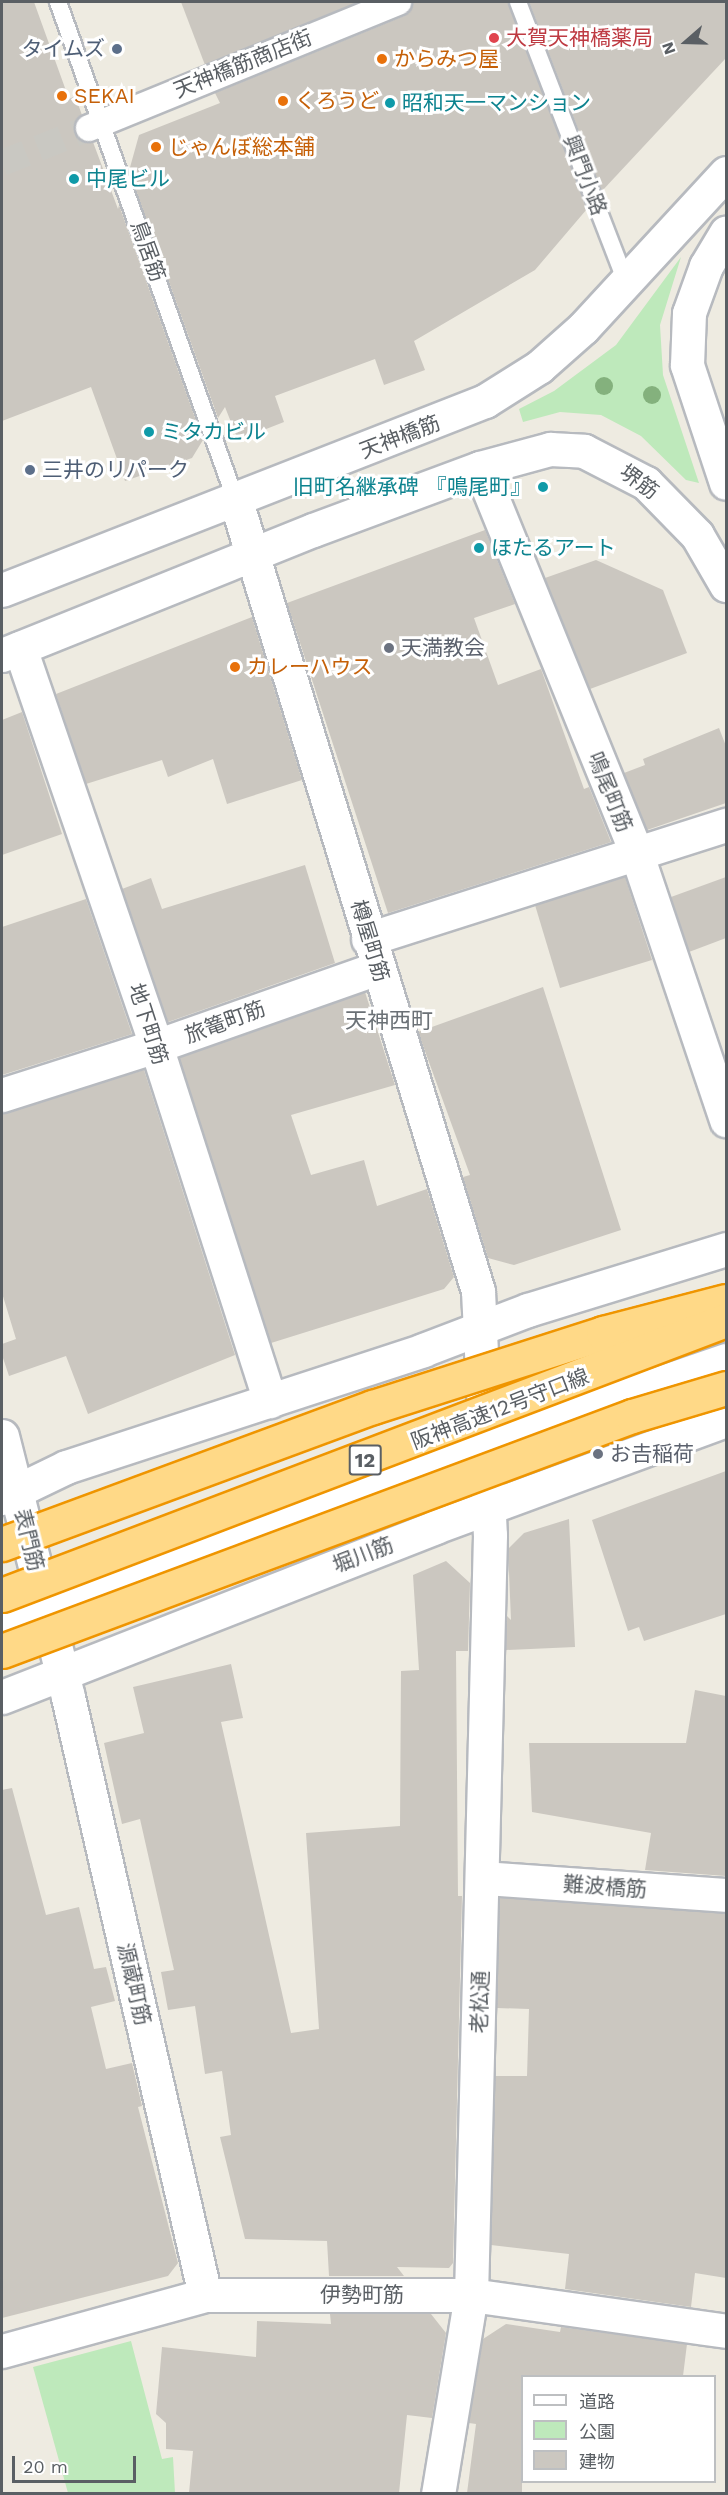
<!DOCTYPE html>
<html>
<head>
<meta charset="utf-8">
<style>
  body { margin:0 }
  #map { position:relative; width:728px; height:2495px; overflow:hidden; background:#eeebe1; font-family:"Work Sans","Noto Sans JP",sans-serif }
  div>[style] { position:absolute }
  .green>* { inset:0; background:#bee9bb }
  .building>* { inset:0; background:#cbc7c0 }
  .pedestrian-tunnel>* { height:26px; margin-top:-13px; transform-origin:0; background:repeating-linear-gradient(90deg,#c9c8c2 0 26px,transparent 0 39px) }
  .roads { filter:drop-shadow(2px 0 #b7babf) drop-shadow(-2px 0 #b7babf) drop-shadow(0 2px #b7babf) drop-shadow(0 -2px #b7babf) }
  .service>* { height:16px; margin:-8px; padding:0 8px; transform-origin:8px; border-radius:8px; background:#fff }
  .pedestrian>* { height:26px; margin:-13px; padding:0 13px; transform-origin:13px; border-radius:13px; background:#fff }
  .minor>* { height:33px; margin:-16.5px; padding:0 16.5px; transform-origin:16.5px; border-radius:16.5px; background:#fff }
  .tertiary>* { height:33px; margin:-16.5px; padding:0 16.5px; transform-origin:16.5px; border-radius:16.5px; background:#fff }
  .secondary>* { height:33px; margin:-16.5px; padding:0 16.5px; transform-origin:16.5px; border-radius:16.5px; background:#fff }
  .bridges { filter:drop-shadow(2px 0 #ef9500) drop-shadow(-2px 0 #ef9500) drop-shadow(0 2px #ef9500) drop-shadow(0 -2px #ef9500) }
  .motorway-bridge>* { height:33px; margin:-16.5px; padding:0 16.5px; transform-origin:16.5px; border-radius:16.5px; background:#ffd987 }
  .trees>* { width:18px; height:18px; margin:-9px; border-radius:50%; background:#84b17d }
  .dots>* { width:16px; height:16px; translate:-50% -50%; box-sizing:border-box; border:3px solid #fff; border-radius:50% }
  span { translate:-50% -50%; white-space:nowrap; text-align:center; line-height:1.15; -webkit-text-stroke:6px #fff; paint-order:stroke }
  .shield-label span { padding:2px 4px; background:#fff; border:2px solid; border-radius:4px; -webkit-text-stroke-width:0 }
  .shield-label { font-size:20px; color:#5a5f64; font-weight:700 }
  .health-label { font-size:21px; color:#be3a42 }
  .left { translate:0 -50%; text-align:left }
  .service-label { font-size:21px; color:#4e5e75 }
  .right { translate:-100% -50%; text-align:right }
  .food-label { font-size:21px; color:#c56008 }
  .street-label { font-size:21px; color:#5a5f64 }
  .culture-label { font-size:21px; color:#0d838f }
  .worship-label { font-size:21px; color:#5b616d }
  .neighbourhood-label { font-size:22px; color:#6b7176 }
  .frame { position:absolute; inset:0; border:3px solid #5a5f64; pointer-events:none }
  .legend { position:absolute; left:521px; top:2375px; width:195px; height:108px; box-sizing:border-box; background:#fff; border:2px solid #bdbfc1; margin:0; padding:8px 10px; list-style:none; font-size:18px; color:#5a5f64 }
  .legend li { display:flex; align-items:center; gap:12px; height:30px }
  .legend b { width:30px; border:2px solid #bdbfc1 }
  .north { position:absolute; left:656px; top:12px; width:60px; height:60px; -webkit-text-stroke:4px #fff; paint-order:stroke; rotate:250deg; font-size:16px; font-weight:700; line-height:24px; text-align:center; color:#5a5f64 }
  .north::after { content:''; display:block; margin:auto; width:21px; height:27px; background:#5a5f64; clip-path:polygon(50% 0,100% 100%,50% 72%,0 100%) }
  .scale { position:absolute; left:12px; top:2456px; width:124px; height:27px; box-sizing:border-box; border:3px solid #5a5f64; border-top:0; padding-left:8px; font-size:18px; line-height:21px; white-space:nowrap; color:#5a5f64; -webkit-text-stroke:4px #fff; paint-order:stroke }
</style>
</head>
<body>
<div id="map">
  <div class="green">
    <i style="clip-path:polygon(681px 257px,660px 325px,663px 375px,699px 483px,686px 480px,641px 436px,601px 415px,560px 412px,523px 422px,519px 409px,554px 391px,616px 345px)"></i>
    <i style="clip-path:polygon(131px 2341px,162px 2459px,173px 2457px,175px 2493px,68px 2493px,33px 2367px)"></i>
  </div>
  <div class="building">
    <i style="clip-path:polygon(2px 2px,34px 2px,69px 99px,75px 96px,82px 115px,75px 133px,80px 140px,93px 142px,118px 209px,119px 205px,203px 440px,192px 458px,125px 481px,91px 387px,2px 421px)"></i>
    <i style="clip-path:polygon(181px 2px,360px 2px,205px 65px)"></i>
    <i style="clip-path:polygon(413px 2px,508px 2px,587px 209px,535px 270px,414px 341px,425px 370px,384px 385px,375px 359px,275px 396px,284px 422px,238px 440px,225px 407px,218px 418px,129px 171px,139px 135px,220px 103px,215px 93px,404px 16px)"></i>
    <i style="clip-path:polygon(529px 2px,726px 2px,726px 58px,602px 191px)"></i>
    <i style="clip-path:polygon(485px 530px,515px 604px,474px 618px,498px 685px,541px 669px,584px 789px,589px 787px,611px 842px,388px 913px,287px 603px)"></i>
    <i style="clip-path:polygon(596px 560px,663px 590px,687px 653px,590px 689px,545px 578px)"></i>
    <i style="clip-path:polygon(252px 617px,302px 780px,227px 804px,213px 759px,168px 777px,162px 760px,86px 784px,56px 694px)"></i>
    <i style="clip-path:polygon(22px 712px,62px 834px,2px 855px,2px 720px)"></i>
    <i style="clip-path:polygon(719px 728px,726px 746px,726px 803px,647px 830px,624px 773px,645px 765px,643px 759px)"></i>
    <i style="clip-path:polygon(305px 865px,335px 963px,168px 1022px,122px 889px,151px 878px,162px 909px)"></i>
    <i style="clip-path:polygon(625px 877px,652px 960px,560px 988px,535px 905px)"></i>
    <i style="clip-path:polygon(726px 877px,726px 938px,689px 952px,671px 897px)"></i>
    <i style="clip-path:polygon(86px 899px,132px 1034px,2px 1075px,2px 927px)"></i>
    <i style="clip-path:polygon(543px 987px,621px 1230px,514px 1265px,488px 1258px,463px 1177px,470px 1175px,418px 1032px)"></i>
    <i style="clip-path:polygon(365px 992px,395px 1085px,291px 1115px,311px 1175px,364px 1160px,377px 1206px,427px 1189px,454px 1277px,444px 1289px,271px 1343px,179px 1058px)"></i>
    <i style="clip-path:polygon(144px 1070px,235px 1355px,88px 1414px,66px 1356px,9px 1376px,2px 1355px,2px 1344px,16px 1339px,2px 1293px,2px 1113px)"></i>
    <i style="clip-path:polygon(726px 1471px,726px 1614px,644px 1641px,639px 1627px,628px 1631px,592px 1520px)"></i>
    <i style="clip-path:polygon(569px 1519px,575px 1647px,506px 1650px,507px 1616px,511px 1620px,508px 1549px,524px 1533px)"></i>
    <i style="clip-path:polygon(446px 1561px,470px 1583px,468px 1651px,456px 1651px,458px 1896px,462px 1896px,453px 2263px,449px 2268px,397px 2267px,404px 2276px,329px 2276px,327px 2241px,245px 2239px,220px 2137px,231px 2135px,222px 2071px,205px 2074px,195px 2006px,168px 2010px,161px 1972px,174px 1970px,140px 1819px,122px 1824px,104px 1743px,144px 1733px,133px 1687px,231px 1664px,243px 1718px,221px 1722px,291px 2033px,319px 2029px,306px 1833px,400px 1826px,401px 1671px,419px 1670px,413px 1575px)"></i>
    <i style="clip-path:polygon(695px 1690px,726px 1696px,726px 1876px,645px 1870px,651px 1833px,532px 1812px,529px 1743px,686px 1743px)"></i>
    <i style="clip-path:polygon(12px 1788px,46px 1915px,79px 1907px,94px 1969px,106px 1967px,115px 2001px,91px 2007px,106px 2069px,132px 2063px,142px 2106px,138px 2107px,178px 2263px,168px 2276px,2px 2318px,2px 1790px)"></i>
    <i style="clip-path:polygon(500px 1898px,726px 1913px,726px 2278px,695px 2273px,691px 2307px,565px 2289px,569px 2254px,491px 2245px,495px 2076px,527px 2076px,529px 2009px,497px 2008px)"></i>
    <i style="clip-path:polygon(330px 2314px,431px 2314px,446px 2333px,432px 2418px,407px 2415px,399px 2493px,189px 2493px,193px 2451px,166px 2449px,166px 2423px,156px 2414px,162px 2347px,256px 2357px,257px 2321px,331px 2324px)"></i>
    <i style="clip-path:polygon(506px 2324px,560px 2332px,561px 2327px,687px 2344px,683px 2376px,522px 2376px,522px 2493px,467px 2493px,476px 2424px,469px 2423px,483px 2339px)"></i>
  </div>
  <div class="pedestrian-tunnel">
    <i style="left:2px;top:163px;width:94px;rotate:-21.9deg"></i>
  </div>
  <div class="roads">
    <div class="service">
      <i style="left:58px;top:2px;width:530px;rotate:70.37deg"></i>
      <i style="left:518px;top:2px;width:300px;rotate:68.9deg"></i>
    </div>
    <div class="pedestrian">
      <i style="left:89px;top:128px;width:334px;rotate:-22.2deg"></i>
    </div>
    <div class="minor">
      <i style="left:480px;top:468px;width:418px;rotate:67.9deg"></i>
      <i style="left:637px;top:855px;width:280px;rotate:71.4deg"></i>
      <i style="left:236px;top:501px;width:826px;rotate:72.97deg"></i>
      <i style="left:478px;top:1291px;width:244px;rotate:87.2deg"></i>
      <i style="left:490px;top:1535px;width:760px;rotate:91.43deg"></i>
      <i style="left:471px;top:2295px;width:202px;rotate:99.4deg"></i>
      <i style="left:20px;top:648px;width:421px;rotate:71.1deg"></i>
      <i style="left:156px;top:1046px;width:373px;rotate:72.2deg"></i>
      <i style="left:368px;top:939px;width:376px;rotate:-17.7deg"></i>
      <i style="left:2px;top:1095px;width:162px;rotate:-17.7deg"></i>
      <i style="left:156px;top:1046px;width:235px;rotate:-19.4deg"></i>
      <i style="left:2px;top:1436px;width:269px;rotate:75.8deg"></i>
      <i style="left:68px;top:1697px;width:613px;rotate:77.1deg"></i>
      <i style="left:2px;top:1498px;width:71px;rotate:-25.8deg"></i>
      <i style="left:66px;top:1467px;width:376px;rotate:-18.1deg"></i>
      <i style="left:423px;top:1350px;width:112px;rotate:-20.9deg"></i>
      <i style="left:528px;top:1310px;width:207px;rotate:-17.1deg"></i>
      <i style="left:2px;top:1697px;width:465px;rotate:-21.4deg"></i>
      <i style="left:435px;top:1527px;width:310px;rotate:-20.2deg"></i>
      <i style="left:484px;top:1878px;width:243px;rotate:4deg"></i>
      <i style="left:2px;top:2351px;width:211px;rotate:-15.4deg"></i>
      <i style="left:205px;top:2295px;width:266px"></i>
      <i style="left:471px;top:2295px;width:258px;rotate:8deg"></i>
    </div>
    <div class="tertiary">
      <i style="left:583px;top:328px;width:211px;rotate:-47.3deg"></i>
      <i style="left:687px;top:365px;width:52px;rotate:-87.8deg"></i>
      <i style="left:689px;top:313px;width:50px;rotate:-70.1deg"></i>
      <i style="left:706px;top:266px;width:39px;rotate:-59deg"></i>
      <i style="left:2px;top:1624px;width:458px;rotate:-20.7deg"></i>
      <i style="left:430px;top:1462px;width:313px;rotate:-19deg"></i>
    </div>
    <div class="secondary">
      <i style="left:687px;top:365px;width:124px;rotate:71.7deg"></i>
      <i style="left:2px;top:590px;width:519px;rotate:-21.37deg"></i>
      <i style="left:485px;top:401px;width:64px;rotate:-32.2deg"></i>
      <i style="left:539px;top:367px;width:59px;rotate:-41.6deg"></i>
      <i style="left:2px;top:655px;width:335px;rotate:-21.9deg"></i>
      <i style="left:313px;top:530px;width:178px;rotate:-20.4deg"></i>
      <i style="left:480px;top:468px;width:73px;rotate:-15.2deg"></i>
      <i style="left:550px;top:449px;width:34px;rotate:3deg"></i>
      <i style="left:584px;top:451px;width:70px;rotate:27.3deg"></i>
      <i style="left:646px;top:483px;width:73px;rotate:45.6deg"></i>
      <i style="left:697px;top:535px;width:58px;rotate:59.9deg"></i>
    </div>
  </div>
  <div class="bridges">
    <div class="motorway-bridge">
      <i style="left:2px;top:1544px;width:395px;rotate:-20.3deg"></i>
      <i style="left:373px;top:1407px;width:242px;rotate:-17.8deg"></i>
      <i style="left:603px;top:1333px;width:127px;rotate:-14.6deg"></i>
      <i style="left:2px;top:1595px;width:774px;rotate:-20.8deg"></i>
      <i style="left:2px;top:1651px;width:672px;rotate:-20.46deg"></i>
      <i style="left:632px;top:1416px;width:98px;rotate:-16.6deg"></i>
    </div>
  </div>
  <div class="trees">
    <i style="left:604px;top:386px"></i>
    <i style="left:652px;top:395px"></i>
  </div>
  <div class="dots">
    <i style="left:494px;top:38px;background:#e0444e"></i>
    <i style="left:117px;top:49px;background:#5c6f8a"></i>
    <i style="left:382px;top:59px;background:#e8710a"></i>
    <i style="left:62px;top:96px;background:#e8710a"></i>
    <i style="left:283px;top:101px;background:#e8710a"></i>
    <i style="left:390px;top:103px;background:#0f9aa8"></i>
    <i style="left:156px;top:147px;background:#e8710a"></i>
    <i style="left:74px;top:179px;background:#0f9aa8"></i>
    <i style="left:149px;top:432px;background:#0f9aa8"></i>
    <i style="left:30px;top:470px;background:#5c6f8a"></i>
    <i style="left:543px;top:487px;background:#0f9aa8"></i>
    <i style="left:479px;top:548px;background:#0f9aa8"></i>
    <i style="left:389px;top:648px;background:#6b7280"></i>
    <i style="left:235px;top:667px;background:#e8710a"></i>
    <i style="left:598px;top:1454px;background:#6b7280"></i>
  </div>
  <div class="shield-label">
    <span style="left:365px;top:1460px">12</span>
  </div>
  <div class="health-label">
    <span class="left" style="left:506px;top:38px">大賀天神橋薬局</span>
  </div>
  <div class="service-label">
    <span class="right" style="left:105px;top:49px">タイムズ</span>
    <span class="left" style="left:42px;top:470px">三井のリパーク</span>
  </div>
  <div class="food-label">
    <span class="left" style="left:394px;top:59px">からみつ屋</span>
    <span class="left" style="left:74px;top:96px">SEKAI</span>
    <span class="left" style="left:295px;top:101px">くろうど</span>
    <span class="left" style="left:168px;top:147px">じゃんぼ総本舗</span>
    <span class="left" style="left:247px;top:667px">カレーハウス</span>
  </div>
  <div class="street-label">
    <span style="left:243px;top:64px;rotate:-22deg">天神橋筋商店街</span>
    <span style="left:585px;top:175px;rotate:69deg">興門小路</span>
    <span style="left:148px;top:251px;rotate:70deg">鳥居筋</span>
    <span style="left:400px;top:437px;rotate:-21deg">天神橋筋</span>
    <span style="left:639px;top:482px;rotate:36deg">堺筋</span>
    <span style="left:610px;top:792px;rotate:68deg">鳴尾町筋</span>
    <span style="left:370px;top:941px;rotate:73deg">樽屋町筋</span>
    <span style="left:225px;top:1022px;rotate:-20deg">旅篭町筋</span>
    <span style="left:148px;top:1024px;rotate:72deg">地下町筋</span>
    <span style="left:500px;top:1409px;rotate:-21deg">阪神高速12号守口線</span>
    <span style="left:29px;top:1540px;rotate:76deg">表門筋</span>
    <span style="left:363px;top:1555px;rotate:-21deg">堀川筋</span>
    <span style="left:605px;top:1887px;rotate:4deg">難波橋筋</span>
    <span style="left:134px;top:1984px;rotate:77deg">源蔵町筋</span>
    <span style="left:480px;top:2002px;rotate:-88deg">老松通</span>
    <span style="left:362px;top:2295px">伊勢町筋</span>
  </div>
  <div class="culture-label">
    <span class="left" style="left:402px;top:103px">昭和天一マンション</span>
    <span class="left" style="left:86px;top:179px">中尾ビル</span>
    <span class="left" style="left:161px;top:432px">ミタカビル</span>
    <span class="right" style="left:531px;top:487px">旧町名継承碑 『鳴尾町』</span>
    <span class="left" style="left:491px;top:548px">ほたるアート</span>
  </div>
  <div class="worship-label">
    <span class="left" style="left:401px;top:648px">天満教会</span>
    <span class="left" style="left:610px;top:1454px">お𠮷稲荷</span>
  </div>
  <div class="neighbourhood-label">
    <span style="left:389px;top:1021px">天神西町</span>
  </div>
  <div class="frame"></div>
  <ul class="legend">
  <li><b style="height:8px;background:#fff"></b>道路</li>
  <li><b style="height:16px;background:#bee9bb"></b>公園</li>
  <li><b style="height:16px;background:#cbc7c0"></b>建物</li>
  </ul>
  <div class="north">N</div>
  <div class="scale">20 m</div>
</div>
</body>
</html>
